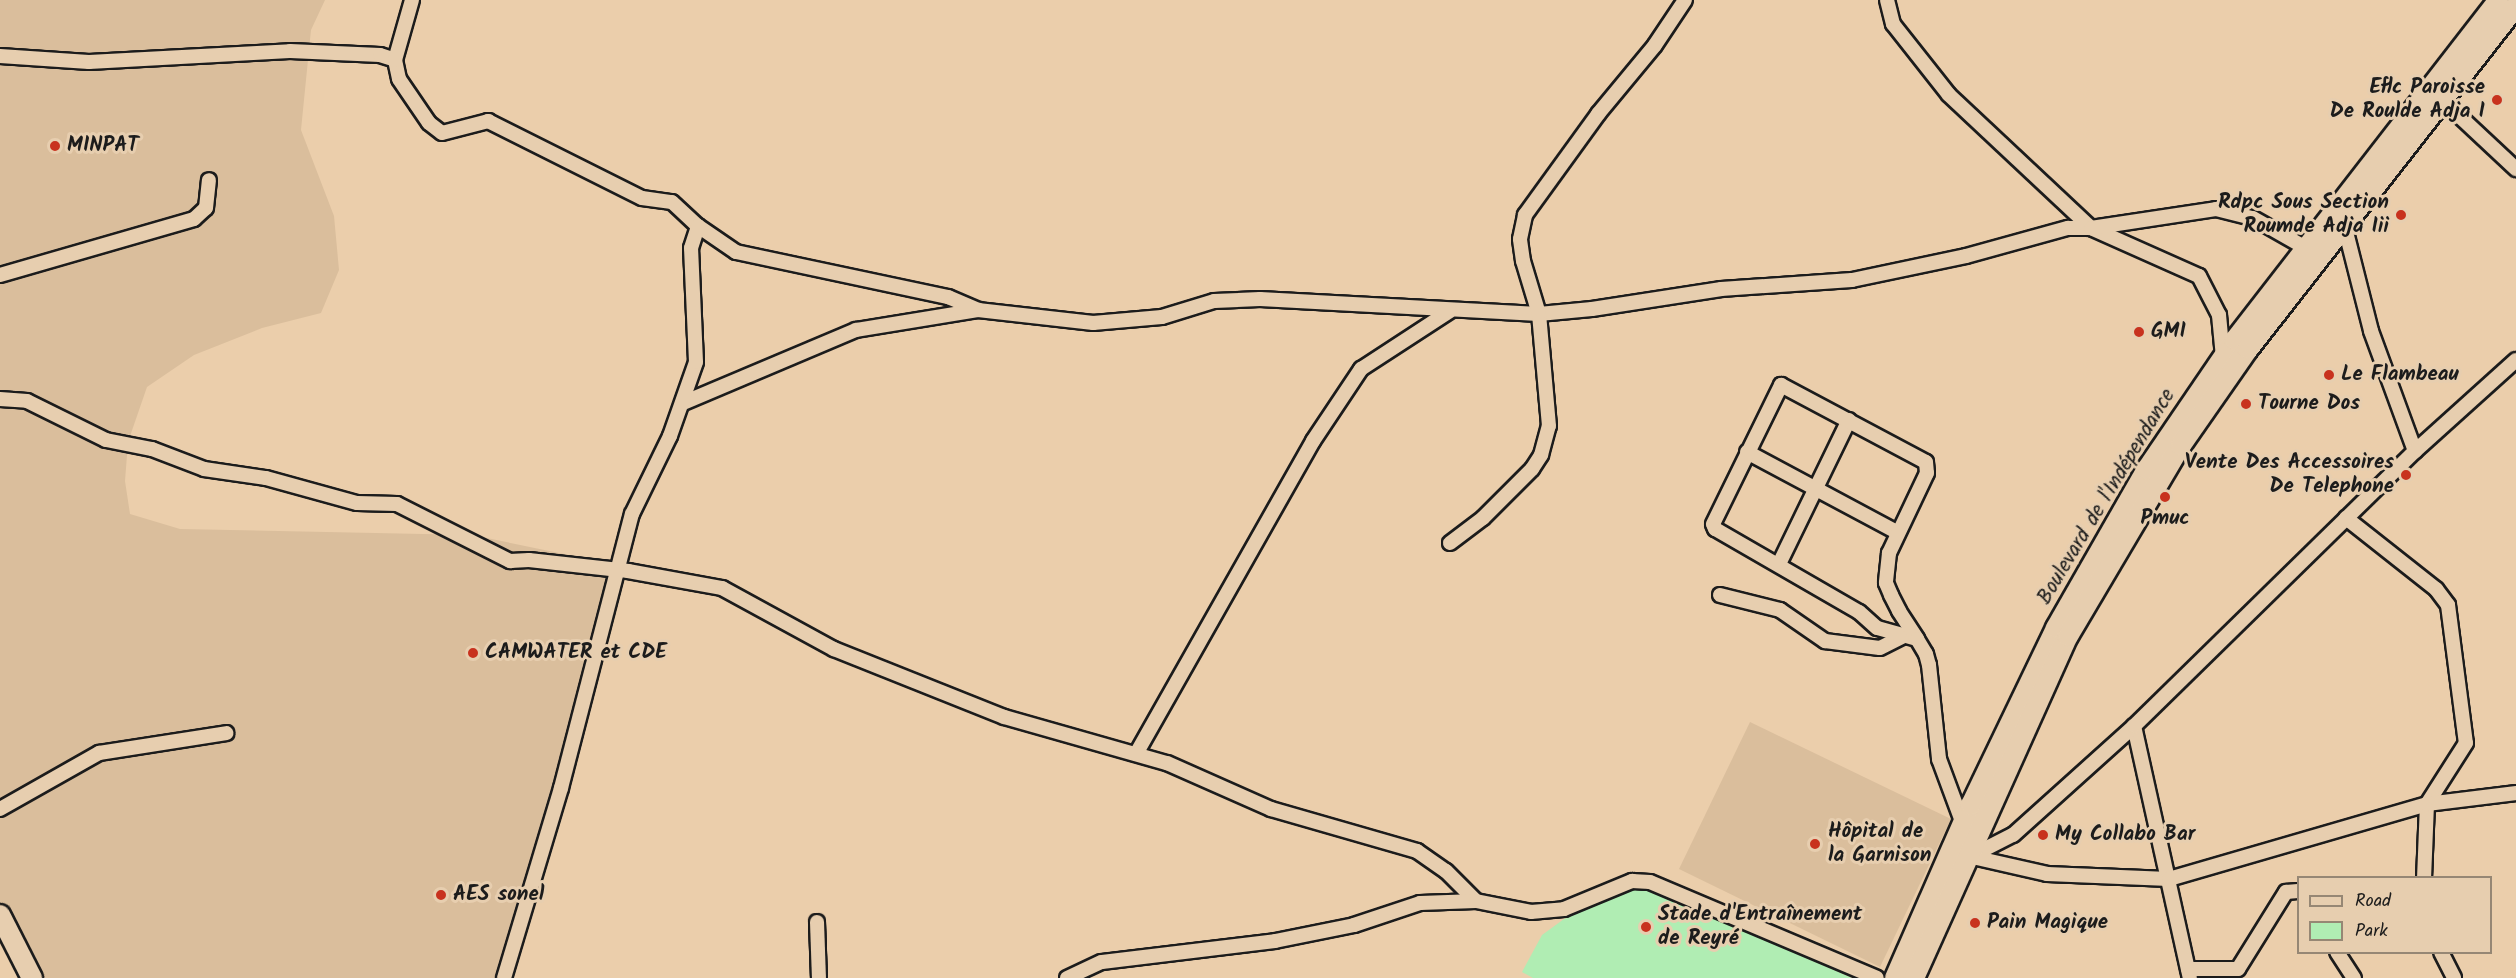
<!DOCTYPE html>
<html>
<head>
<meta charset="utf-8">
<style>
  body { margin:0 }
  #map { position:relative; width:2516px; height:978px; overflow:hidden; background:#ebceab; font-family:Kalam,sans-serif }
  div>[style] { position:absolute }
  .built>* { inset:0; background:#dabe9c }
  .green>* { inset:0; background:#b0edb3 }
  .roads { filter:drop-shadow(2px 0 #1c1c1c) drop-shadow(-2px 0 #1c1c1c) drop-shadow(0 2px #1c1c1c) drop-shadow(0 -2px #1c1c1c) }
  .street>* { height:14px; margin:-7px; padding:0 7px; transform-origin:7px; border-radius:7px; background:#e7ceaf }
  .secondary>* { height:20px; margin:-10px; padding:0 10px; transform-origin:10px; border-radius:10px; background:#e7ceaf }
  .dots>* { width:16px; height:16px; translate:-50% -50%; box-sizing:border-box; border:3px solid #e7ceaf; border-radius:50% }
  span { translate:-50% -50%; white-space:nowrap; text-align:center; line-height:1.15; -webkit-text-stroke:6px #e7ceaf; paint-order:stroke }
  .poi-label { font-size:21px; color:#1c1c1c; font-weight:700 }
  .right { translate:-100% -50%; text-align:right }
  .left { translate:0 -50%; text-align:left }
  .street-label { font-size:21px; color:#1c1c1c }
  .legend { position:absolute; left:2297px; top:876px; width:195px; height:78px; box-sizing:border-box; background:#e7ceaf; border:2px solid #968774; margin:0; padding:8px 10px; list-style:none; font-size:18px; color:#1c1c1c }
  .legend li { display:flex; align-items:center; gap:12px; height:30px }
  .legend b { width:30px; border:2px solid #968774 }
</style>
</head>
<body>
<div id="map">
  <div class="built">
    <i style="clip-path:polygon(0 0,325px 0,311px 30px,301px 130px,334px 216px,339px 270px,321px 313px,262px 328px,194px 355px,147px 387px,128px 442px,125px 481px,130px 514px,180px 529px,472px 535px,622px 566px,499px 978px,33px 978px,0 911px)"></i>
    <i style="clip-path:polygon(1750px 722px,1951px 819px,1880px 967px,1679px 869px)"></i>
  </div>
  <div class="green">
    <i style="clip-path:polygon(1638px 886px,1663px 893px,1852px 978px,1533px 978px,1522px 972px,1542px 935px,1564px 919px)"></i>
  </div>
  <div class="roads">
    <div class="street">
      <i style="left:1887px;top:0;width:25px;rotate:76deg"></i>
      <i style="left:1893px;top:24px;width:90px;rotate:51.7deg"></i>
      <i style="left:1949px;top:95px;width:195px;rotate:43.1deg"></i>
      <i style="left:2091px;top:228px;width:118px;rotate:24deg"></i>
      <i style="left:2199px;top:276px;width:44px;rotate:62.9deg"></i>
      <i style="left:2219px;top:315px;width:42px;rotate:84.6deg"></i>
      <i style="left:0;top:56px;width:89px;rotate:3.9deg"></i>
      <i style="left:89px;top:62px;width:201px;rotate:-3.1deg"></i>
      <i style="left:290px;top:51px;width:90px;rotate:2.5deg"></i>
      <i style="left:380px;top:55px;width:16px;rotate:18deg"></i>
      <i style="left:395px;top:60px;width:19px;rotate:78deg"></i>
      <i style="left:399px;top:79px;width:53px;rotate:55.7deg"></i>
      <i style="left:429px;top:123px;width:16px;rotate:38deg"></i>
      <i style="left:442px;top:133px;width:48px;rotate:-14.6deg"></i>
      <i style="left:488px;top:121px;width:172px;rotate:26.6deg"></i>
      <i style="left:642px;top:198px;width:30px;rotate:8deg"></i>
      <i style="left:672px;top:202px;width:35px;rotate:43deg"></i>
      <i style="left:698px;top:226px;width:46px;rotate:34.4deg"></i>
      <i style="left:736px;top:252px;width:217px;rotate:12deg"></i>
      <i style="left:948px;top:297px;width:33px;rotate:23deg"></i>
      <i style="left:978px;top:310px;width:116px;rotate:6.4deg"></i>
      <i style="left:1093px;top:323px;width:69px;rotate:-5deg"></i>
      <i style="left:1162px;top:317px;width:54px;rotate:-17.1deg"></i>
      <i style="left:1214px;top:301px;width:46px;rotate:-2.5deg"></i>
      <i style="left:1260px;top:299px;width:279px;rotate:3.1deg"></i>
      <i style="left:1539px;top:314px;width:53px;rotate:-5.4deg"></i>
      <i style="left:1592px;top:309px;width:131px;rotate:-8.8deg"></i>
      <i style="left:1721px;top:289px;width:131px;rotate:-3.9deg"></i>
      <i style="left:1852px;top:280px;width:116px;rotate:-11.9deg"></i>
      <i style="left:1966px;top:256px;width:106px;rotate:-15.4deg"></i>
      <i style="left:2068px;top:228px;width:23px"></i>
      <i style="left:2091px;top:228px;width:126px;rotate:-8.6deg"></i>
      <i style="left:2216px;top:209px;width:38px;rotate:14deg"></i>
      <i style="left:2253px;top:218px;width:61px;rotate:29.5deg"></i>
      <i style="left:395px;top:60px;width:62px;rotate:-74.2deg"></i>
      <i style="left:2441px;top:99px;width:103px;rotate:43deg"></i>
      <i style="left:2344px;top:224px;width:110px;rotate:75.8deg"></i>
      <i style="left:2371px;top:331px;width:128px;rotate:69.9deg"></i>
      <i style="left:0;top:275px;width:202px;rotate:-16.1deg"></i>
      <i style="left:194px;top:219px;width:16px;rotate:-43deg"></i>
      <i style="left:206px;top:208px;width:28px;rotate:-84deg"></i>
      <i style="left:0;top:399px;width:27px;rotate:4deg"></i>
      <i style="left:27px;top:401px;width:88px;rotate:26.3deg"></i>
      <i style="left:106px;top:440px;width:47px;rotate:11.1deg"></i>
      <i style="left:152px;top:449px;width:56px;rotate:21deg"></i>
      <i style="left:204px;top:469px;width:63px;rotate:8.3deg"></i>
      <i style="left:266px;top:478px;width:94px;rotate:15.4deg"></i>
      <i style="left:357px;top:503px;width:40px;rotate:1.4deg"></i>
      <i style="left:397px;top:504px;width:127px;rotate:26.8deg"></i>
      <i style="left:510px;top:561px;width:19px;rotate:-3deg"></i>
      <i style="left:529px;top:560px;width:100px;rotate:6.3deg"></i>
      <i style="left:628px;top:571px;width:96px;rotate:10.3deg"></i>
      <i style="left:722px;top:588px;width:128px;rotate:28.6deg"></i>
      <i style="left:834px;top:649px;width:183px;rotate:21.8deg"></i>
      <i style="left:1004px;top:717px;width:169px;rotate:15.8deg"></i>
      <i style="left:1167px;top:763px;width:114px;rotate:23.9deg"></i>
      <i style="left:1271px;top:809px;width:152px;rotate:16deg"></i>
      <i style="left:1417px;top:851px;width:35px;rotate:35deg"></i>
      <i style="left:1446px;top:871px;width:42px;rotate:45deg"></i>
      <i style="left:683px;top:403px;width:188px;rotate:-22.9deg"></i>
      <i style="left:856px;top:330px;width:124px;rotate:-9.3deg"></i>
      <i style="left:1747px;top:452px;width:170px;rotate:28.1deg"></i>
      <i style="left:2346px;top:518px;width:115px;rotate:38.3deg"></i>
      <i style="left:2436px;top:589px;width:20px;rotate:53deg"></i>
      <i style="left:2448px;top:605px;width:139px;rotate:82.6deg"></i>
      <i style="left:2466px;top:743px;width:72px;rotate:122.6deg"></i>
      <i style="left:2427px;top:804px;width:74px;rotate:92.3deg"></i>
      <i style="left:1450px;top:543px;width:41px;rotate:-37.1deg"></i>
      <i style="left:1483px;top:518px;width:69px;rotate:-45deg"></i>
      <i style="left:1532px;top:469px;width:17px;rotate:-57deg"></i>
      <i style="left:1541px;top:455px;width:30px;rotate:-75deg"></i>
      <i style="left:1549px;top:426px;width:112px;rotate:-95.1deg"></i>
      <i style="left:1539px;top:314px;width:55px;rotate:-106.8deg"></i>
      <i style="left:1523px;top:261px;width:22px;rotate:-98deg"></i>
      <i style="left:1520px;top:239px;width:25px;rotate:-78deg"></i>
      <i style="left:1525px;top:215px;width:125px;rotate:-54.1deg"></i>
      <i style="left:1598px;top:114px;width:89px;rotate:-50.4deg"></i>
      <i style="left:1655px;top:45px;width:54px;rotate:-56.3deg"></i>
      <i style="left:1779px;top:564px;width:160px;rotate:-64.1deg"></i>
      <i style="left:1720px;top:595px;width:62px;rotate:14deg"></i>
      <i style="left:1780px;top:610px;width:55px;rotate:34.6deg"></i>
      <i style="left:1825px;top:641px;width:55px;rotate:7.3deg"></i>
      <i style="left:1880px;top:648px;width:25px;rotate:-27deg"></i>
      <i style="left:1917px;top:639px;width:41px;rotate:-164.6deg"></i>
      <i style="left:1877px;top:628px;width:24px;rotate:-138deg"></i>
      <i style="left:1859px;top:612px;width:166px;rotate:-150deg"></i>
      <i style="left:1715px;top:529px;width:5px;rotate:-112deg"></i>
      <i style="left:1713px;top:524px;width:155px;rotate:-63.9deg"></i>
      <i style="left:1781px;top:385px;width:164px;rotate:28deg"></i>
      <i style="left:1926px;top:462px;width:11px;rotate:85deg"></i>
      <i style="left:1927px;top:473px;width:89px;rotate:115.4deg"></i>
      <i style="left:1889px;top:553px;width:30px;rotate:96deg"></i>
      <i style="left:1886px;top:583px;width:13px;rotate:67deg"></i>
      <i style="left:1891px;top:595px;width:18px;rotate:63deg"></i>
      <i style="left:1899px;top:611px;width:33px;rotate:57deg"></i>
      <i style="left:1917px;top:639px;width:17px;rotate:59deg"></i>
      <i style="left:1926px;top:654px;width:11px;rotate:75deg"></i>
      <i style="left:1929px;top:665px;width:95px;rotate:83.9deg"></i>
      <i style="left:1939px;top:759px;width:69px;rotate:69.7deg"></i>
      <i style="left:2134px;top:726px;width:258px;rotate:77.5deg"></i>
      <i style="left:1136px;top:754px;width:360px;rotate:-60.5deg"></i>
      <i style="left:1313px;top:441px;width:87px;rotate:-56.3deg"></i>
      <i style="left:1361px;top:369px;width:106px;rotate:-33.1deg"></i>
      <i style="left:0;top:809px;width:114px;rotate:-29.5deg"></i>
      <i style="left:99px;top:753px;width:129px;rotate:-8.9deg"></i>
      <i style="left:1971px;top:850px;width:8px;rotate:14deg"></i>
      <i style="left:1979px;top:852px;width:38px;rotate:-27deg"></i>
      <i style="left:2013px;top:835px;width:163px;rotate:-42deg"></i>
      <i style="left:2134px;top:726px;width:393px;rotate:-44.4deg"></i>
      <i style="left:2415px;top:451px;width:136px;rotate:-42deg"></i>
      <i style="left:1968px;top:856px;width:81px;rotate:12.8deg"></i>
      <i style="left:2047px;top:874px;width:122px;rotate:2.3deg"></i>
      <i style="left:2169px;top:879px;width:269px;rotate:-16.2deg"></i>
      <i style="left:2427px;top:804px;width:90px;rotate:-7deg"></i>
      <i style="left:817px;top:922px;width:56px;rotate:88deg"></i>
      <i style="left:2337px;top:952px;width:31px;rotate:57deg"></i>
      <i style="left:2441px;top:952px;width:29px;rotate:63deg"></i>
      <i style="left:2188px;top:969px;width:50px"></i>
      <i style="left:2238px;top:969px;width:91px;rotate:-58.1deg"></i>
      <i style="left:2286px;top:892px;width:12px;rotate:-5deg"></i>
      <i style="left:504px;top:978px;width:198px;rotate:-73.3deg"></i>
      <i style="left:561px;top:788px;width:283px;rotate:-75.5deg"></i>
      <i style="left:632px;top:514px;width:87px;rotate:-64deg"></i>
      <i style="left:670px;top:436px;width:78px;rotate:-70.6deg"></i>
      <i style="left:696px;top:362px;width:114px;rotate:-92.5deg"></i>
      <i style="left:691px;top:248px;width:23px;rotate:-72deg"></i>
      <i style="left:1067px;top:978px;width:38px;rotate:-25deg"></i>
      <i style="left:1102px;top:962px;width:174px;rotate:-6.9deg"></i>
      <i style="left:1275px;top:941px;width:81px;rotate:-11.4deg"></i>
      <i style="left:1354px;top:925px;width:70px;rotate:-18.4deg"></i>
      <i style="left:1420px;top:903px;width:56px;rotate:-2deg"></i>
      <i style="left:1476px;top:901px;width:56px;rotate:11.3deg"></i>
      <i style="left:1531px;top:912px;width:33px;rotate:-5deg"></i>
      <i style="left:1564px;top:909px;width:74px;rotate:-22.4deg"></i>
      <i style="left:1632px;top:881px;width:18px;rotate:3deg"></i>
      <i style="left:1650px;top:882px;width:246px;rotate:22.9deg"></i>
    </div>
    <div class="secondary">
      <i style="left:0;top:915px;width:71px;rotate:63.1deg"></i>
      <i style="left:1895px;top:978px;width:189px;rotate:-66.3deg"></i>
      <i style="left:1971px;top:805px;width:196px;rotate:-64.3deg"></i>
      <i style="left:2056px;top:628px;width:183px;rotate:-60.2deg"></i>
      <i style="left:2147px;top:469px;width:156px;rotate:-55.7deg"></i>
      <i style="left:2235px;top:340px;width:430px;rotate:-52.2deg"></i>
      <i style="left:1914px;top:978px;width:375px;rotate:-65.8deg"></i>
      <i style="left:2068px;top:636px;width:222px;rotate:-59.4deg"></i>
      <i style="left:2181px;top:445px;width:117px;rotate:-55.1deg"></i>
      <i style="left:2248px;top:349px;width:435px;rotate:-52deg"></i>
    </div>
  </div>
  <div class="dots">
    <i style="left:2497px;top:100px;background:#c8321e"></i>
    <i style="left:55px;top:146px;background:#c8321e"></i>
    <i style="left:2401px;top:215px;background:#c8321e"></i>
    <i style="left:2139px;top:332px;background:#c8321e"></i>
    <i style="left:2329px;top:375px;background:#c8321e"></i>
    <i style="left:2246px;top:404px;background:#c8321e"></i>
    <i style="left:2406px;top:475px;background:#c8321e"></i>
    <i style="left:2165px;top:497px;background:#c8321e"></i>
    <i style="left:473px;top:653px;background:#c8321e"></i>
    <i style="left:2043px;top:835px;background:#c8321e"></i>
    <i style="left:1815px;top:844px;background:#c8321e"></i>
    <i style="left:441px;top:895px;background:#c8321e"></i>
    <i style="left:1975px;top:923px;background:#c8321e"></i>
    <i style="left:1646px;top:927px;background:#c8321e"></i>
  </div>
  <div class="poi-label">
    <span class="right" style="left:2485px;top:100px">Eflc Paroisse<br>De Roulde Adja I</span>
    <span class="left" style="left:67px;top:146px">MINPAT</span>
    <span class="right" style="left:2389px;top:215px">Rdpc Sous Section<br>Roumde Adja Iii</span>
    <span class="left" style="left:2151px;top:332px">GMI</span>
    <span class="left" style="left:2341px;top:375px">Le Flambeau</span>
    <span class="left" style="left:2258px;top:404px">Tourne Dos</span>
    <span class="right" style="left:2394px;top:475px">Vente Des Accessoires<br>De Telephone</span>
    <span style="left:2165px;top:519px">Pmuc</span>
    <span class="left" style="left:485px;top:653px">CAMWATER et CDE</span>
    <span class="left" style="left:1828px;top:844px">Hôpital de<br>la Garnison</span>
    <span class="left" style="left:2055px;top:835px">My Collabo Bar</span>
    <span class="left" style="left:453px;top:895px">AES sonel</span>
    <span class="left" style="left:1658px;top:927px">Stade d'Entraînement<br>de Reyré</span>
    <span class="left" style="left:1987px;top:923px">Pain Magique</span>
  </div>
  <div class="street-label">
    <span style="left:2107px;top:497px;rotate:-59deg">Boulevard de l'Indépendance</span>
  </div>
  <ul class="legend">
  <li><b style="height:8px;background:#e7ceaf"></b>Road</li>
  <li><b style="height:16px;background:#b0edb3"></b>Park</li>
  </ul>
</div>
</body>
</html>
